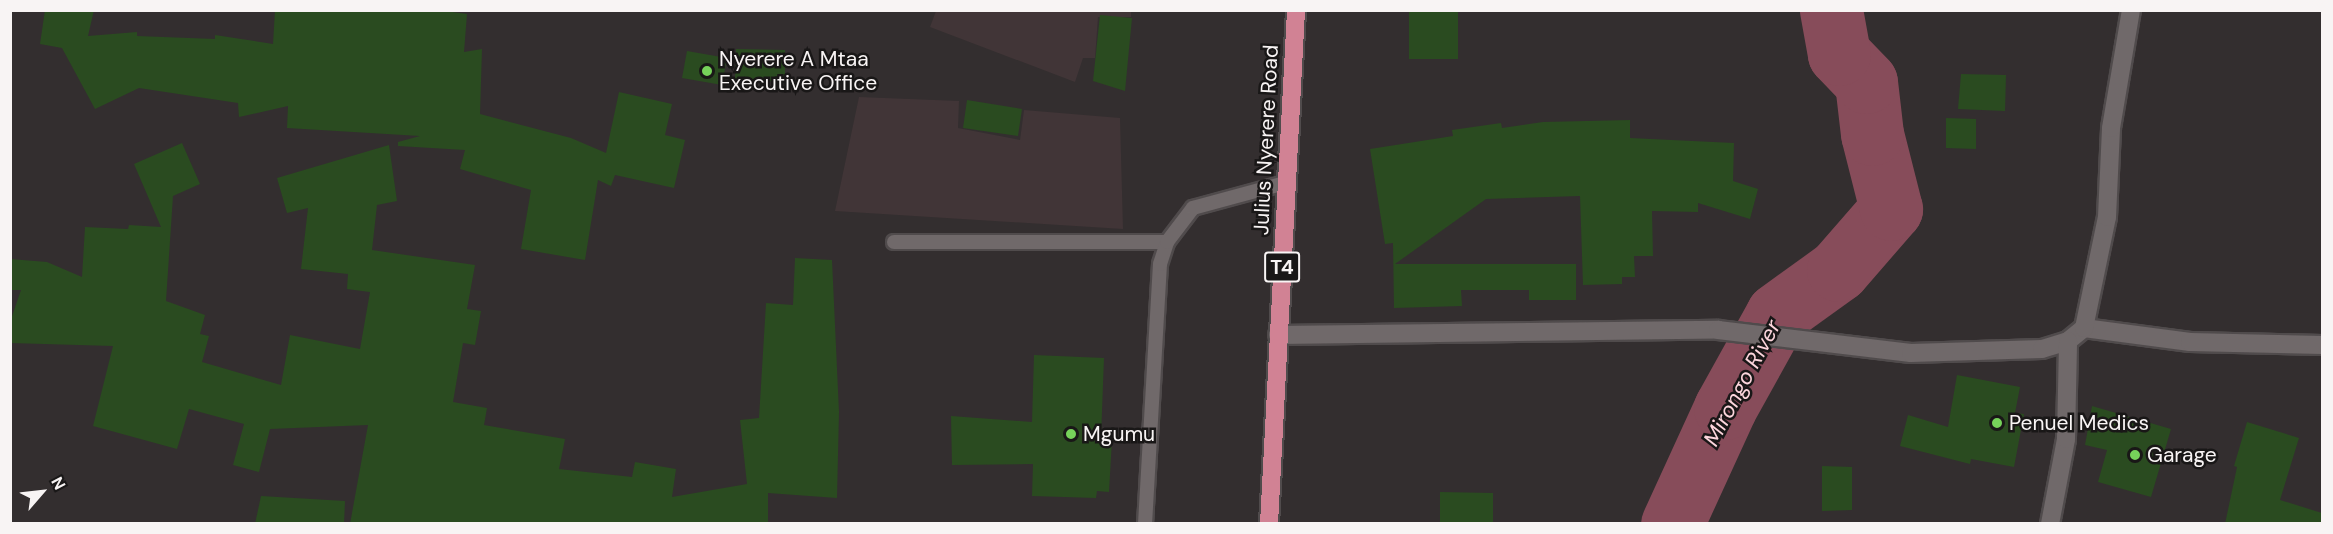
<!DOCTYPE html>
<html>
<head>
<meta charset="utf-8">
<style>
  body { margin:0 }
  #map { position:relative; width:2333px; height:534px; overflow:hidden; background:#332e2f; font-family:"DM Sans",sans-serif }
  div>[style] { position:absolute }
  .built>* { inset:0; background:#413537 }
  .river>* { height:63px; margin:-31.5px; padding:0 31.5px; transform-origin:31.5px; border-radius:31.5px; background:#874c5a }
  .building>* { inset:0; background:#2a4b20 }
  .roads { filter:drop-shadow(2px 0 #504b4c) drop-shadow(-2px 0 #504b4c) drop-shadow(0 2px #504b4c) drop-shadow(0 -2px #504b4c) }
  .service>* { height:14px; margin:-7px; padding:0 7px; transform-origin:7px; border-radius:7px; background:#70696a }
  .minor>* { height:18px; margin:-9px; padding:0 9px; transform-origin:9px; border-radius:9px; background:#70696a }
  .trunk>* { height:18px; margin:-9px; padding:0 9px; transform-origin:9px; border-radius:9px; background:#d18294 }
  .dots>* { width:16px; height:16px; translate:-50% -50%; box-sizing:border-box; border:3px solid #191717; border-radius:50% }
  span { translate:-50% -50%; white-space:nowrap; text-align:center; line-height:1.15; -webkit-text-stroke:5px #191717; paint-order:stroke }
  .shield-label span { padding:2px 4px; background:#191717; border:2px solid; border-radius:4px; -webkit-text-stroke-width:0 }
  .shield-label { font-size:20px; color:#f8f4f4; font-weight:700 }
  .poi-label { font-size:21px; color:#f8f4f4 }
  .left { translate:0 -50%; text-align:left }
  .street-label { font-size:21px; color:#f8f4f4 }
  .water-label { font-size:22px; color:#fdd6dd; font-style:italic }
  .frame { position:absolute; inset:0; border:12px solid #f8f4f4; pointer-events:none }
  .north { position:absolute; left:12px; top:462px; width:60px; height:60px; -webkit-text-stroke:4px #191717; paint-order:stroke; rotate:62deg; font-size:16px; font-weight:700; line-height:24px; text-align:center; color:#f8f4f4 }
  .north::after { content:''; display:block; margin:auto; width:21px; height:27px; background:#f8f4f4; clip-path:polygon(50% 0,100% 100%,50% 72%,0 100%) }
</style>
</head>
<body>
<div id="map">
  <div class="built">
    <i style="clip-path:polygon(936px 11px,1131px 11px,1131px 17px,1098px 17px,1095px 58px,1083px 58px,1075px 82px,930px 27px)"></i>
    <i style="clip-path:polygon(859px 97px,959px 101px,958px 128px,1020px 140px,1024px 110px,1120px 118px,1123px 229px,835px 211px)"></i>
  </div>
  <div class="river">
    <i style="left:1672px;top:524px;width:128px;rotate:-65.4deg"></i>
    <i style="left:1725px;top:408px;width:107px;rotate:-61deg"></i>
    <i style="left:1777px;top:314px;width:75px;rotate:-35.8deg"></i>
    <i style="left:1838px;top:270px;width:81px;rotate:-49deg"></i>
    <i style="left:1891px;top:209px;width:77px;rotate:-104.2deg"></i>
    <i style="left:1872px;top:134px;width:52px;rotate:-96.6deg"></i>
    <i style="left:1866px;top:82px;width:39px;rotate:-134deg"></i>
    <i style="left:1839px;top:54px;width:45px;rotate:-100.3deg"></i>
  </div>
  <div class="building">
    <i style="clip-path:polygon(45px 10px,94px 10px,88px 36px,137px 32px,137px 36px,215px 39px,215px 35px,273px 44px,275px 10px,438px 10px,467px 14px,464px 52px,482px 49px,480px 114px,571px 138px,606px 153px,619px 92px,672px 104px,665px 135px,685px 140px,674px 188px,615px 175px,611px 186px,598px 180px,585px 260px,521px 249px,531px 190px,460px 169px,465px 150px,398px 146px,398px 142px,420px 136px,287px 128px,288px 106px,239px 117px,238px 103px,139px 88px,95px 109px,62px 48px,40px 44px)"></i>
    <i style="clip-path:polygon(1409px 10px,1458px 10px,1458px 59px,1409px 59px)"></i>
    <i style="clip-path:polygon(1100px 15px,1132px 18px,1125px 91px,1093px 81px)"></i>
    <i style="clip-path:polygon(736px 49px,785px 50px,785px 82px,735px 80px)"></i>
    <i style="clip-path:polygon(687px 51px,727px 58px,722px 85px,682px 78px)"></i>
    <i style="clip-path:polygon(1961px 74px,2006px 75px,2005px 111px,1958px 109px)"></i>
    <i style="clip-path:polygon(967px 100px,1022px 109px,1018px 136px,963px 128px)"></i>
    <i style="clip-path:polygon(1946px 118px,1976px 119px,1976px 149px,1946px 148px)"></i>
    <i style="clip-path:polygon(1630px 120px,1630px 138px,1734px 143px,1733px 181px,1758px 189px,1750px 219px,1698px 203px,1698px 212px,1652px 211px,1653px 256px,1634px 256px,1635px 277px,1622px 277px,1622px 284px,1583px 285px,1580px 196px,1486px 199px,1395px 264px,1576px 264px,1576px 300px,1529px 300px,1529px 290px,1461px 290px,1462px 306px,1394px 308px,1393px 243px,1385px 244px,1370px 149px,1453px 136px,1452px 130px,1501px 123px,1502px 128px,1543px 122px)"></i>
    <i style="clip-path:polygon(182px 143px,200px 184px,173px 196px,166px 301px,205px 315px,200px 334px,209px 336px,202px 362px,281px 385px,290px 335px,360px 349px,370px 292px,347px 289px,348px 274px,301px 269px,308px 208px,287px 213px,277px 178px,389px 145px,397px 201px,377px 205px,372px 250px,475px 265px,467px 309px,481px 311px,475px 345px,463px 343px,453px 402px,487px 408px,484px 425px,565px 439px,559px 469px,632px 477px,635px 462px,676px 469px,672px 497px,747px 484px,740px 420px,759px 418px,766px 303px,793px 305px,795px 258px,832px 260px,839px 412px,837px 498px,768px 493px,768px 523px,350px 524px,368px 425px,270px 429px,259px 472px,233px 465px,244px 424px,189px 409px,177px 449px,93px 426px,113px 346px,10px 343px,10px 322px,21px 290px,10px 290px,10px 259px,47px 262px,82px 277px,85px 227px,128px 229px,129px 225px,161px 227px,134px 164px)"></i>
    <i style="clip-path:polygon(1034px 355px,1104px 358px,1101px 438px,1112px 439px,1109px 492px,1097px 491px,1096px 498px,1032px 496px,1033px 464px,952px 465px,951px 416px,1032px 422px)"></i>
    <i style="clip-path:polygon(1957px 375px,2020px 387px,2015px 413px,2024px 414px,2014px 467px,1971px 459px,1970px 464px,1900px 446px,1908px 415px,1948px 427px)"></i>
    <i style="clip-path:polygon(2092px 406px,2171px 429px,2151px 497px,2098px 482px,2107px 450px,2085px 445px)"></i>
    <i style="clip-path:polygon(2247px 422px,2299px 438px,2280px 500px,2322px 513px,2322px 524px,2225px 524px,2237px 467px,2234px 466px)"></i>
    <i style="clip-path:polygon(1822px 466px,1852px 467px,1852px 510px,1822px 511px)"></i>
    <i style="clip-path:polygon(1440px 492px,1493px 493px,1493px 524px,1440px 524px)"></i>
    <i style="clip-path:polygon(261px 496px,345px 501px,344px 524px,255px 524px)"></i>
  </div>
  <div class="roads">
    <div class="service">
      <i style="left:894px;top:242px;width:273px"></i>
      <i style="left:1145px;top:524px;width:260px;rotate:-86.7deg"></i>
      <i style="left:1160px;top:264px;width:23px;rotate:-72deg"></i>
      <i style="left:1167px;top:242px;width:43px;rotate:-52.6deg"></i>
      <i style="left:1193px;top:208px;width:95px;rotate:-15.2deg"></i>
    </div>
    <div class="minor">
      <i style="left:2084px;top:328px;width:107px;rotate:7.5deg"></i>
      <i style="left:2190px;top:342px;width:132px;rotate:1.3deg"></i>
      <i style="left:1278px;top:335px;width:440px;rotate:-0.7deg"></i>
      <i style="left:1718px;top:330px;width:194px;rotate:6.8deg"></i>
      <i style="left:1911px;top:353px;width:131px;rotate:-1.7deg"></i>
      <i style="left:2042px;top:349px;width:27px;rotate:-17deg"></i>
      <i style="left:2068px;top:341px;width:21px;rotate:-39deg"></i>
      <i style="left:2084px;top:328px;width:113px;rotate:-78.3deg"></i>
      <i style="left:2107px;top:217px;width:89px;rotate:-87.4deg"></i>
      <i style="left:2111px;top:128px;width:120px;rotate:-80.4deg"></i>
      <i style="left:2050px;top:524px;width:86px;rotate:-79.3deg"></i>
      <i style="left:2066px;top:439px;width:98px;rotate:-88.8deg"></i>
    </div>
    <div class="trunk">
      <i style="left:1269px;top:524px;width:515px;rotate:-86.99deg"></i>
    </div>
  </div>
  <div class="dots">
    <i style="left:707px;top:71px;background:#76d25a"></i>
    <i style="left:1997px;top:423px;background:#76d25a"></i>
    <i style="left:1071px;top:434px;background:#76d25a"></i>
    <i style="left:2135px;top:455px;background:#76d25a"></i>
  </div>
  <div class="shield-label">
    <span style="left:1282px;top:267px">T4</span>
  </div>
  <div class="poi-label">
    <span class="left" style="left:719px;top:71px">Nyerere A Mtaa<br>Executive Office</span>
    <span class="left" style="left:2009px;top:423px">Penuel Medics</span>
    <span class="left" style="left:1083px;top:434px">Mgumu</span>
    <span class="left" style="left:2147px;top:455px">Garage</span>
  </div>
  <div class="street-label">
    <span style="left:1266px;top:140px;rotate:-87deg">Julius Nyerere Road</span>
  </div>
  <div class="water-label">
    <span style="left:1742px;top:383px;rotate:-62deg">Mirongo River</span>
  </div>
  <div class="frame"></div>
  <div class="north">N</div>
</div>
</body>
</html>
